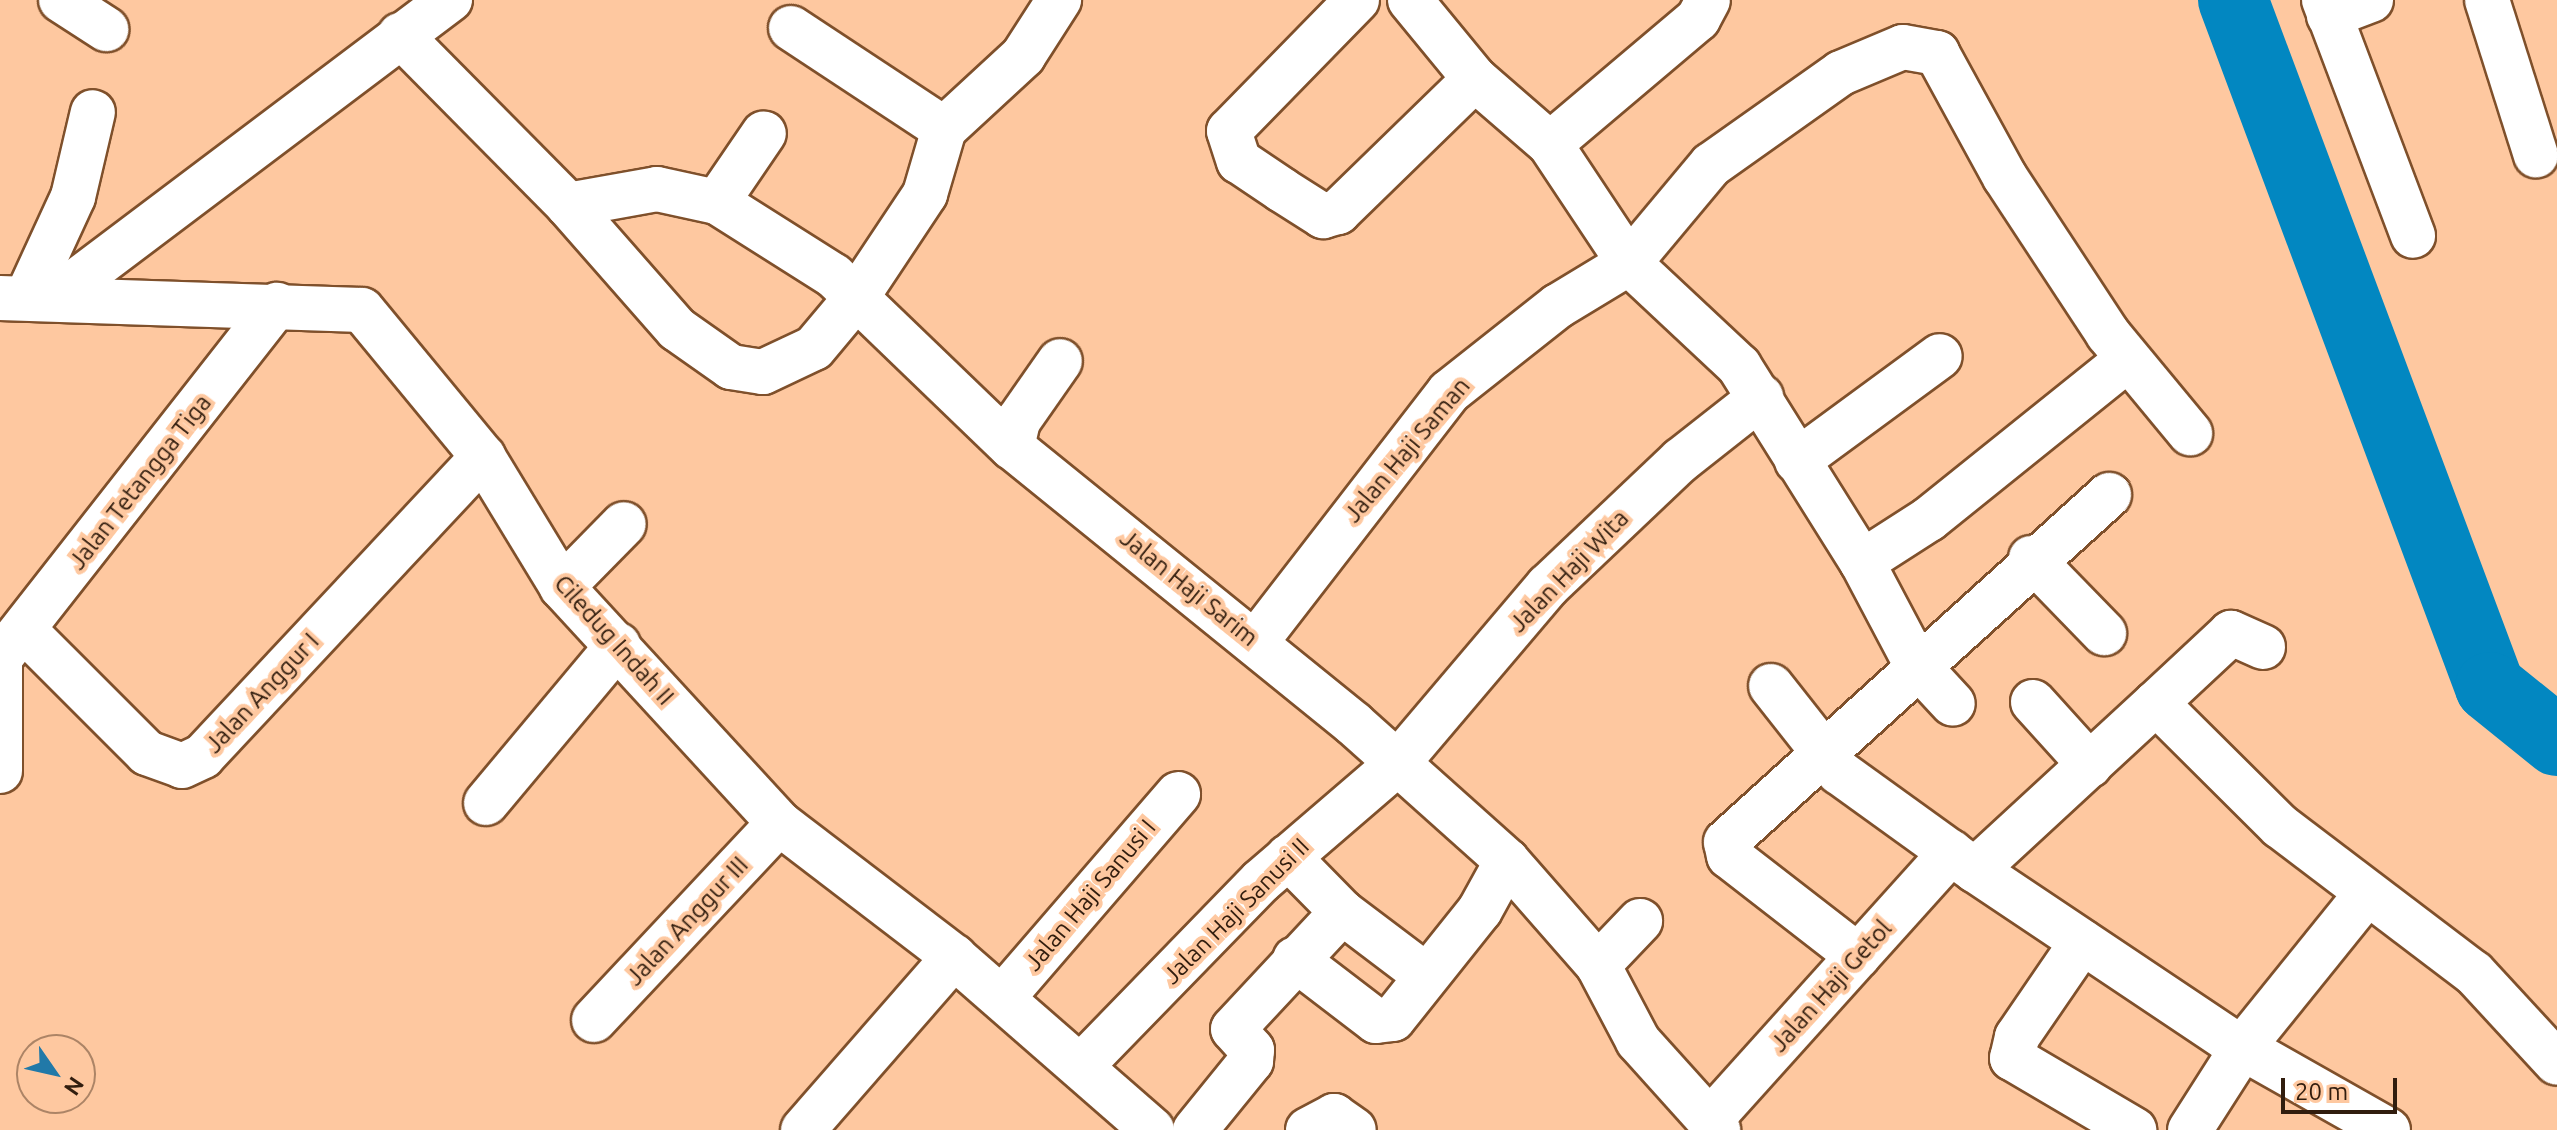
<!DOCTYPE html>
<html>
<head>
<meta charset="utf-8">
<style>
  body { margin:0 }
  #map { position:relative; width:2557px; height:1130px; overflow:hidden; background:#fec8a0; font-family:Ubuntu,sans-serif }
  div>[style] { position:absolute }
  .river>* { height:70px; margin:-35px; padding:0 35px; transform-origin:35px; border-radius:35px; background:#0287c1 }
  .roads { filter:drop-shadow(2px 0 #7f502b) drop-shadow(-2px 0 #7f502b) drop-shadow(0 2px #7f502b) drop-shadow(0 -2px #7f502b) }
  .minor>* { height:44px; margin:-22px; padding:0 22px; transform-origin:22px; border-radius:22px; background:#fff }
  .tertiary>* { height:44px; margin:-22px; padding:0 22px; transform-origin:22px; border-radius:22px; background:#fff }
  span { translate:-50% -50%; white-space:nowrap; text-align:center; line-height:1.15; -webkit-text-stroke:8px #fec8a0; paint-order:stroke }
  .street-label { font-size:24px; color:#311d0e }
  .north { position:absolute; left:16px; top:1034px; width:80px; height:80px; box-sizing:border-box; background:#fec8a0; border:2px solid #ac8466; border-radius:50%; rotate:124deg; font-size:22px; font-weight:700; line-height:32px; text-align:center; color:#311d0e }
  .north::after { content:''; display:block; margin:auto; width:28px; height:36px; background:#2179a8; clip-path:polygon(50% 0,100% 100%,50% 72%,0 100%) }
  .scale { position:absolute; left:2281px; top:1078px; width:116px; height:36px; box-sizing:border-box; border:4px solid #311d0e; border-top:0; padding-left:10px; font-size:24px; line-height:28px; white-space:nowrap; color:#311d0e; -webkit-text-stroke:6px #fec8a0; paint-order:stroke }
</style>
</head>
<body>
<div id="map">
  <div class="river">
    <i style="left:2233px;top:0;width:733px;rotate:69.49deg"></i>
    <i style="left:2490px;top:687px;width:86px;rotate:38.9deg"></i>
  </div>
  <div class="roads">
    <div class="minor">
      <i style="left:61px;top:0;width:54px;rotate:32.8deg"></i>
      <i style="left:1357px;top:0;width:183px;rotate:134.3deg"></i>
      <i style="left:1229px;top:131px;width:32px;rotate:72deg"></i>
      <i style="left:1239px;top:161px;width:52px;rotate:34deg"></i>
      <i style="left:1282px;top:190px;width:49px;rotate:32.4deg"></i>
      <i style="left:1323px;top:216px;width:16px;rotate:-15deg"></i>
      <i style="left:1338px;top:212px;width:191px;rotate:-44.2deg"></i>
      <i style="left:1410px;top:0;width:102px;rotate:50.6deg"></i>
      <i style="left:1475px;top:79px;width:99px;rotate:40.9deg"></i>
      <i style="left:1550px;top:144px;width:143px;rotate:56.4deg"></i>
      <i style="left:1629px;top:263px;width:151px;rotate:43.1deg"></i>
      <i style="left:1739px;top:366px;width:231px;rotate:57.9deg"></i>
      <i style="left:1862px;top:562px;width:80px;rotate:-32.7deg"></i>
      <i style="left:1929px;top:519px;width:254px;rotate:-38.8deg"></i>
      <i style="left:2324px;top:0;width:252px;rotate:69.3deg"></i>
      <i style="left:2487px;top:0;width:163px;rotate:72.5deg"></i>
      <i style="left:2329px;top:16px;width:45px;rotate:-20.9deg"></i>
      <i style="left:791px;top:28px;width:183px;rotate:33.4deg"></i>
      <i style="left:400px;top:35px;width:239px;rotate:45.3deg"></i>
      <i style="left:568px;top:205px;width:165px;rotate:48.7deg"></i>
      <i style="left:677px;top:329px;width:66px;rotate:35.1deg"></i>
      <i style="left:731px;top:367px;width:32px;rotate:9deg"></i>
      <i style="left:763px;top:372px;width:56px;rotate:-25.2deg"></i>
      <i style="left:814px;top:348px;width:65px;rotate:-50deg"></i>
      <i style="left:856px;top:298px;width:125px;rotate:-56.4deg"></i>
      <i style="left:925px;top:194px;width:68px;rotate:-73.7deg"></i>
      <i style="left:944px;top:129px;width:108px;rotate:-42.7deg"></i>
      <i style="left:1023px;top:56px;width:67px;rotate:-57.3deg"></i>
      <i style="left:1550px;top:144px;width:194px;rotate:-40.2deg"></i>
      <i style="left:1698px;top:19px;width:21px;rotate:-62deg"></i>
      <i style="left:717px;top:202px;width:83px;rotate:-55.7deg"></i>
      <i style="left:568px;top:205px;width:90px;rotate:-10.2deg"></i>
      <i style="left:657px;top:189px;width:61px;rotate:12.2deg"></i>
      <i style="left:717px;top:202px;width:138px;rotate:32.3deg"></i>
      <i style="left:834px;top:276px;width:247px;rotate:43.9deg"></i>
      <i style="left:1012px;top:447px;width:440px;rotate:39deg"></i>
      <i style="left:1354px;top:724px;width:205px;rotate:41.8deg"></i>
      <i style="left:1507px;top:861px;width:138px;rotate:48.8deg"></i>
      <i style="left:1598px;top:965px;width:86px;rotate:62.2deg"></i>
      <i style="left:1638px;top:1041px;width:120px;rotate:48deg"></i>
      <i style="left:27px;top:297px;width:110px;rotate:-65.3deg"></i>
      <i style="left:73px;top:197px;width:87px;rotate:-76.8deg"></i>
      <i style="left:54px;top:298px;width:496px;rotate:-37deg"></i>
      <i style="left:1012px;top:447px;width:27px;rotate:-77deg"></i>
      <i style="left:1018px;top:421px;width:73px;rotate:-55deg"></i>
      <i style="left:1797px;top:461px;width:177px;rotate:-36.3deg"></i>
      <i style="left:2031px;top:558px;width:105px;rotate:45.8deg"></i>
      <i style="left:1862px;top:562px;width:115px;rotate:62.1deg"></i>
      <i style="left:1916px;top:664px;width:54px;rotate:47.2deg"></i>
      <i style="left:562px;top:587px;width:88px;rotate:-45.5deg"></i>
      <i style="left:24px;top:630px;width:174px;rotate:45deg"></i>
      <i style="left:147px;top:753px;width:37px;rotate:20deg"></i>
      <i style="left:182px;top:766px;width:23px;rotate:-25deg"></i>
      <i style="left:203px;top:756px;width:410px;rotate:-46.9deg"></i>
      <i style="left:1255px;top:643px;width:317px;rotate:-52.3deg"></i>
      <i style="left:1449px;top:392px;width:139px;rotate:-38.3deg"></i>
      <i style="left:1558px;top:306px;width:83px;rotate:-31.2deg"></i>
      <i style="left:1629px;top:263px;width:128px;rotate:-50.1deg"></i>
      <i style="left:1711px;top:165px;width:159px;rotate:-35.3deg"></i>
      <i style="left:1841px;top:73px;width:67px;rotate:-22.8deg"></i>
      <i style="left:1903px;top:47px;width:35px;rotate:10deg"></i>
      <i style="left:1937px;top:53px;width:141px;rotate:61.3deg"></i>
      <i style="left:2005px;top:177px;width:188px;rotate:56.7deg"></i>
      <i style="left:2108px;top:334px;width:129px;rotate:50.4deg"></i>
      <i style="left:2263px;top:647px;width:35px;rotate:-156deg"></i>
      <i style="left:2231px;top:633px;width:103px;rotate:137deg"></i>
      <i style="left:2156px;top:703px;width:175px;rotate:44.8deg"></i>
      <i style="left:2280px;top:826px;width:243px;rotate:37.2deg"></i>
      <i style="left:2474px;top:973px;width:122px;rotate:47.3deg"></i>
      <i style="left:0;top:654px;width:117px;rotate:90deg"></i>
      <i style="left:0;top:658px;width:449px;rotate:-51.9deg"></i>
      <i style="left:1771px;top:686px;width:110px;rotate:51.7deg"></i>
      <i style="left:1839px;top:772px;width:168px;rotate:35.8deg"></i>
      <i style="left:1975px;top:870px;width:303px;rotate:33.8deg"></i>
      <i style="left:2227px;top:1039px;width:185px;rotate:29.5deg"></i>
      <i style="left:2033px;top:702px;width:85px;rotate:47.9deg"></i>
      <i style="left:486px;top:803px;width:206px;rotate:-50.1deg"></i>
      <i style="left:1288px;top:857px;width:77px;rotate:45.5deg"></i>
      <i style="left:1342px;top:912px;width:103px;rotate:37.1deg"></i>
      <i style="left:1975px;top:870px;width:246px;rotate:-42.7deg"></i>
      <i style="left:2082px;top:942px;width:115px;rotate:124.4deg"></i>
      <i style="left:2017px;top:1037px;width:22px;rotate:103deg"></i>
      <i style="left:2012px;top:1058px;width:142px;rotate:30.5deg"></i>
      <i style="left:1858px;top:956px;width:163px;rotate:-142.2deg"></i>
      <i style="left:1729px;top:856px;width:14px;rotate:-102deg"></i>
      <i style="left:1726px;top:842px;width:517px;rotate:-42.18deg"></i>
      <i style="left:1295px;top:959px;width:102px;rotate:37.4deg"></i>
      <i style="left:1376px;top:1021px;width:17px;rotate:-7deg"></i>
      <i style="left:1393px;top:1019px;width:139px;rotate:-51.4deg"></i>
      <i style="left:1480px;top:910px;width:56px;rotate:-61.1deg"></i>
      <i style="left:1598px;top:965px;width:61px;rotate:-46.3deg"></i>
      <i style="left:1003px;top:997px;width:268px;rotate:-49.2deg"></i>
      <i style="left:594px;top:1020px;width:270px;rotate:-46.8deg"></i>
      <i style="left:1083px;top:1064px;width:255px;rotate:-45.8deg"></i>
      <i style="left:1261px;top:881px;width:178px;rotate:-40.7deg"></i>
      <i style="left:1396px;top:765px;width:235px;rotate:-49.7deg"></i>
      <i style="left:1548px;top:586px;width:183px;rotate:-43.5deg"></i>
      <i style="left:1681px;top:460px;width:102px;rotate:-38.2deg"></i>
      <i style="left:1711px;top:1119px;width:359px;rotate:-48deg"></i>
      <i style="left:803px;top:1130px;width:230px;rotate:-48.9deg"></i>
      <i style="left:1195px;top:1130px;width:89px;rotate:-50.9deg"></i>
      <i style="left:1251px;top:1061px;width:11px;rotate:-85deg"></i>
      <i style="left:1252px;top:1050px;width:28px;rotate:-132deg"></i>
      <i style="left:1233px;top:1029px;width:160px;rotate:-47deg"></i>
      <i style="left:1308px;top:1130px;width:30px;rotate:-28deg"></i>
      <i style="left:1334px;top:1116px;width:24px;rotate:35deg"></i>
      <i style="left:2190px;top:1130px;width:98px;rotate:-57.4deg"></i>
      <i style="left:2243px;top:1047px;width:194px;rotate:-51.1deg"></i>
    </div>
    <div class="tertiary">
      <i style="left:0;top:298px;width:362px;rotate:1.9deg"></i>
      <i style="left:362px;top:310px;width:190px;rotate:50.5deg"></i>
      <i style="left:483px;top:457px;width:152px;rotate:58.7deg"></i>
      <i style="left:562px;top:587px;width:321px;rotate:47.4deg"></i>
      <i style="left:779px;top:823px;width:220px;rotate:37.4deg"></i>
      <i style="left:954px;top:957px;width:263px;rotate:41.1deg"></i>
    </div>
  </div>
  <div class="street-label">
    <span style="left:1407px;top:450px;rotate:-50deg">Jalan Haji Saman</span>
    <span style="left:140px;top:482px;rotate:-52deg">Jalan Tetangga Tiga</span>
    <span style="left:1569px;top:571px;rotate:-46deg">Jalan Haji Wita</span>
    <span style="left:1189px;top:588px;rotate:39deg">Jalan Haji Sarim</span>
    <span style="left:614px;top:640px;rotate:48deg">Ciledug Indah II</span>
    <span style="left:262px;top:693px;rotate:-47deg">Jalan Anggur I</span>
    <span style="left:1090px;top:895px;rotate:-50deg">Jalan Haji Sanusi I</span>
    <span style="left:1236px;top:911px;rotate:-45deg">Jalan Haji Sanusi II</span>
    <span style="left:687px;top:921px;rotate:-47deg">Jalan Anggur III</span>
    <span style="left:1831px;top:986px;rotate:-48deg">Jalan Haji Getol</span>
  </div>
  <div class="north">N</div>
  <div class="scale">20 m</div>
</div>
</body>
</html>
